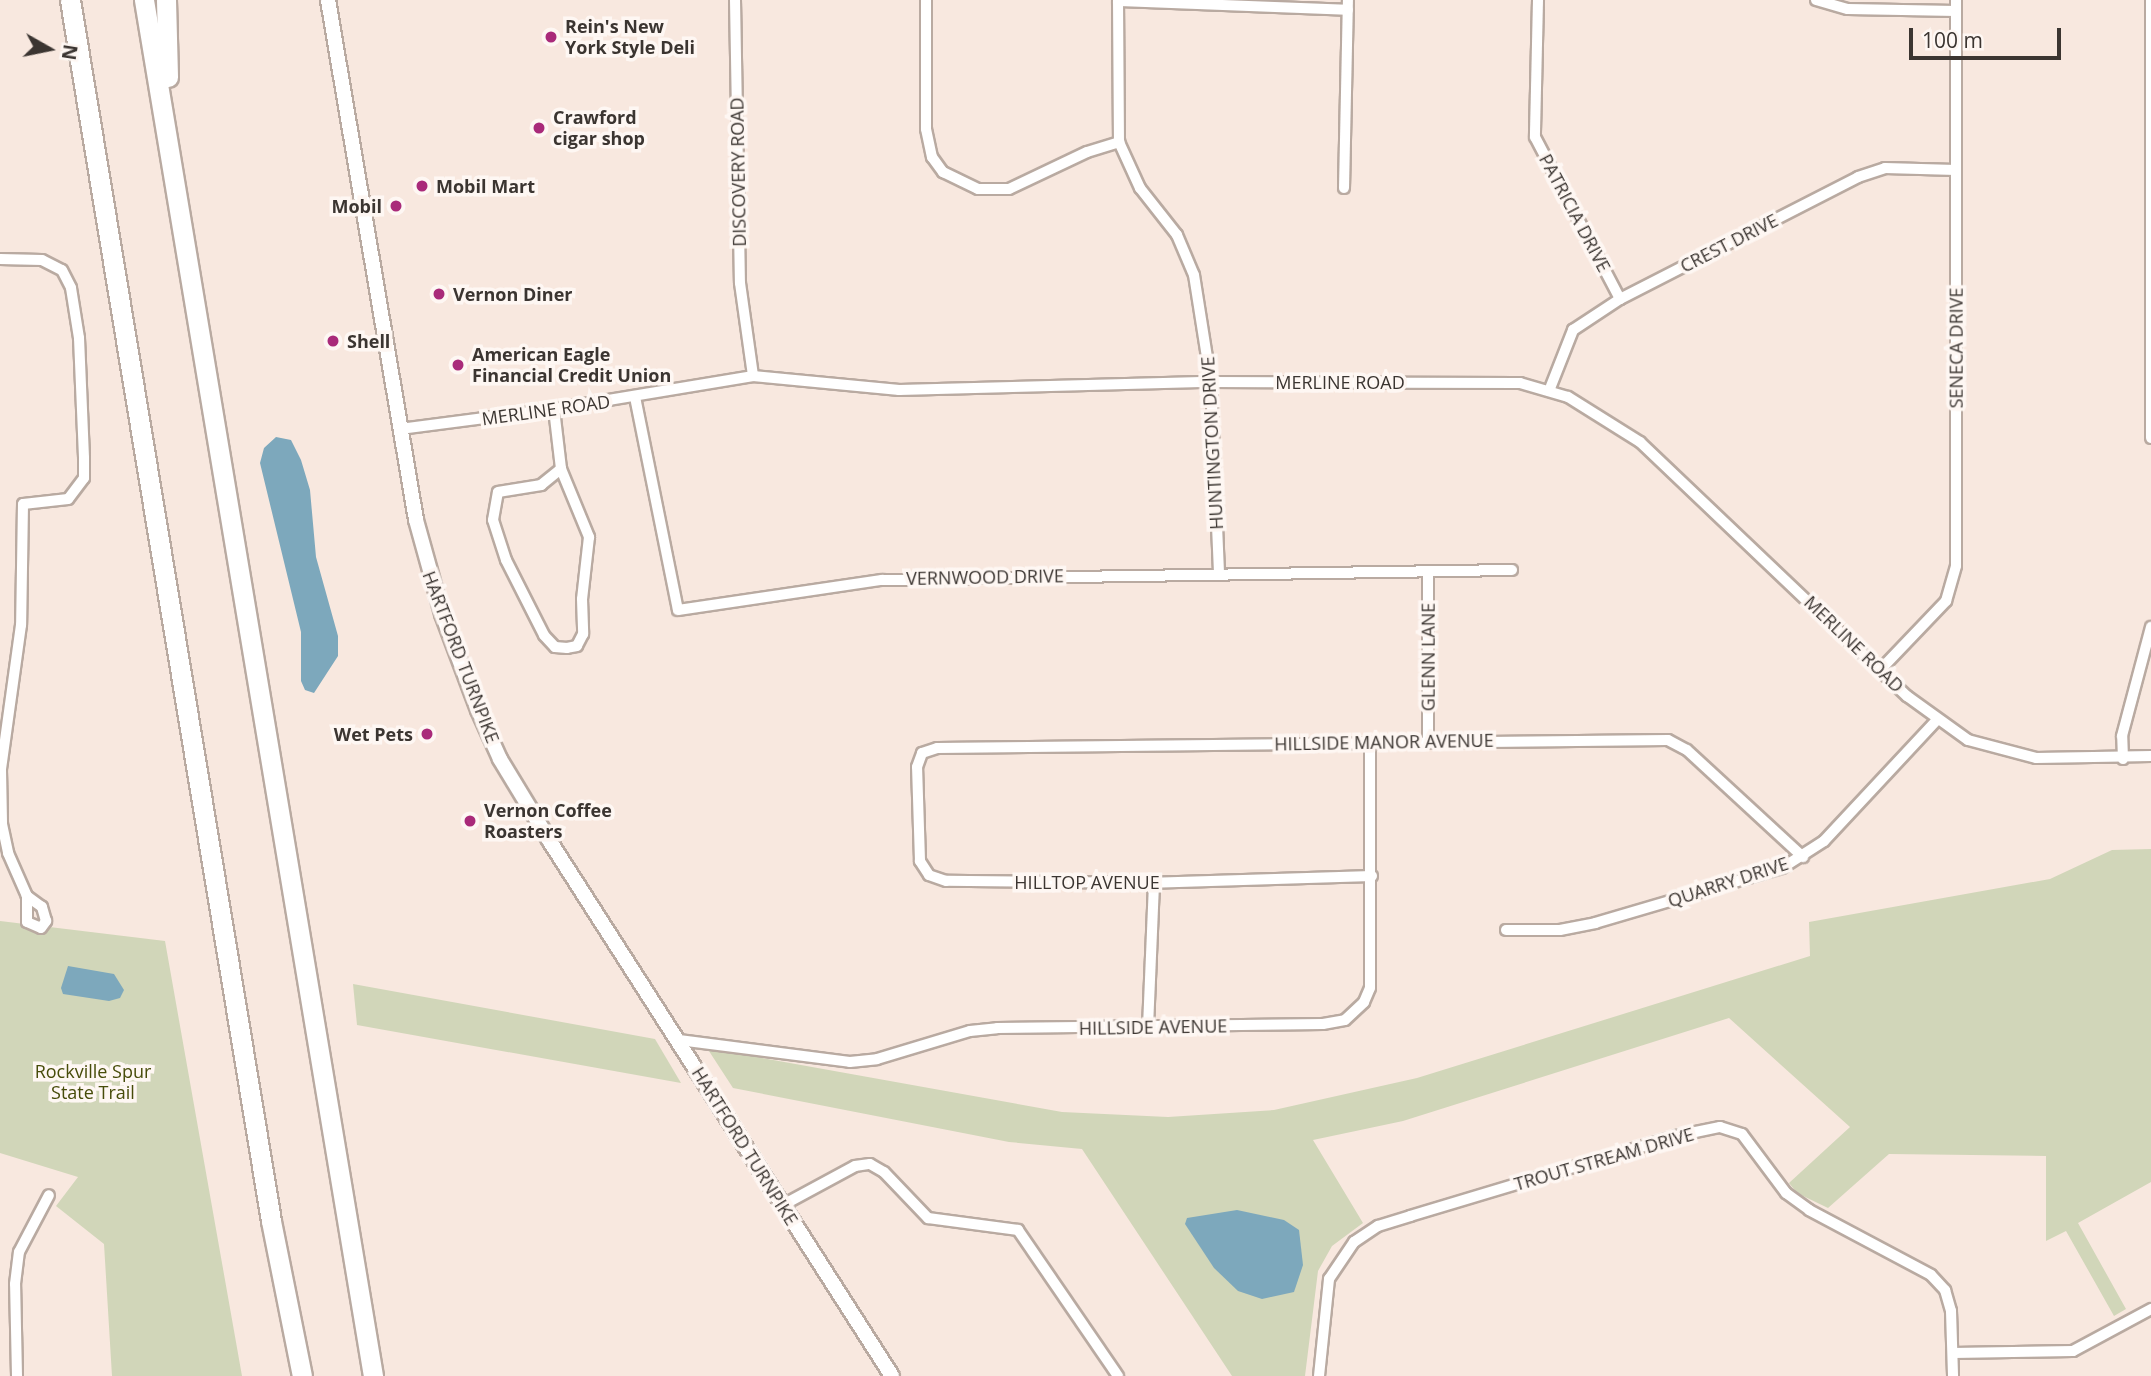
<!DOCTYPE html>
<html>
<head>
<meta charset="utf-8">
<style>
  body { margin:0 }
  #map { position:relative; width:2151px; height:1376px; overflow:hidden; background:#f8e8df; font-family:"Open Sans",sans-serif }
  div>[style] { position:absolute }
  .green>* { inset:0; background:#d1d6b9 }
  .water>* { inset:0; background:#7da8bc }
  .roads { filter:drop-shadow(2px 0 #b9aaa1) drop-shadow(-2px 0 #b9aaa1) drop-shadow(0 2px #b9aaa1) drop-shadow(0 -2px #b9aaa1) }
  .minor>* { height:10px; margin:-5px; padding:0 5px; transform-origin:5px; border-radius:5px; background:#fff }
  .secondary>* { height:14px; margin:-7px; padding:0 7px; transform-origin:7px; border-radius:7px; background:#fff }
  .motorway>* { height:19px; margin:-9.5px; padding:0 9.5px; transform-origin:9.5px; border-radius:9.5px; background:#fff }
  .dots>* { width:19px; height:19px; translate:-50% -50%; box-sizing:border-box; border:4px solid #fef7f3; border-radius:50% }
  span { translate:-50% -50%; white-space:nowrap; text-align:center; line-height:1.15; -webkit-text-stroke:7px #fef7f3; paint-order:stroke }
  .poi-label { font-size:18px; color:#3b3531; font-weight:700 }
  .left { translate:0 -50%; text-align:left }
  .right { translate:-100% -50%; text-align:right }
  .street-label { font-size:18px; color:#3b3531 }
  .park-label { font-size:18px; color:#474c0a }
  .north { position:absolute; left:14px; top:14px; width:70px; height:70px; -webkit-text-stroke:5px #fef7f3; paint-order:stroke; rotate:99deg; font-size:19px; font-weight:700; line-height:28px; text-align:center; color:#3b3531 }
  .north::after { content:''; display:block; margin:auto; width:24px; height:32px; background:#3b3531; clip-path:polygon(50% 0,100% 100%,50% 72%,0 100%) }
  .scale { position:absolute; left:1909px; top:28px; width:152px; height:32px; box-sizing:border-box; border:4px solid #3b3531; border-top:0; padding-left:9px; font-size:21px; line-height:24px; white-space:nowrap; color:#3b3531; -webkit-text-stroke:5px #fef7f3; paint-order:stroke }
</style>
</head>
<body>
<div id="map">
  <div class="green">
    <i style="clip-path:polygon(2151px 849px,2151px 1182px,2078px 1223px,2126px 1309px,2114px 1316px,2066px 1231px,2046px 1241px,2046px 1156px,1889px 1154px,1828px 1208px,1797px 1193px,1789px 1183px,1850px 1127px,1729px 1018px,1403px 1121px,1313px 1140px,1363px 1223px,1332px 1246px,1318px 1271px,1305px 1376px,1232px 1376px,1082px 1149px,1009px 1142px,733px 1088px,707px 1048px,1062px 1112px,1168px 1117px,1274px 1110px,1417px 1078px,1810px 956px,1809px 922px,2050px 879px,2112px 850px)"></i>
    <i style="clip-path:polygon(0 921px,165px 941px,242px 1376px,112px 1376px,104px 1244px,56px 1206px,78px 1177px,0 1153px)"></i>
    <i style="clip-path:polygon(353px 984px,655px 1039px,681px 1083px,357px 1025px)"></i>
  </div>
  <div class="water">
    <i style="clip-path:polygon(276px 437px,291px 440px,301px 460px,310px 490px,316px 557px,338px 636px,338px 656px,314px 693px,305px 690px,301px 681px,301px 632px,260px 463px,264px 448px)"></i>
    <i style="clip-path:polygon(68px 966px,114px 974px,124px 990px,120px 998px,109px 1001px,63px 994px,61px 988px)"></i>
    <i style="clip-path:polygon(1237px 1210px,1284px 1220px,1299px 1230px,1303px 1265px,1294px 1292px,1262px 1299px,1238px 1291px,1214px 1268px,1185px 1224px,1187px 1218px)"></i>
  </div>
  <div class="roads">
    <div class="minor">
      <i style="left:735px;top:0;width:283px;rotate:89deg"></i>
      <i style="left:740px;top:283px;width:94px;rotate:82deg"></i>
      <i style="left:926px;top:0;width:129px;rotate:90deg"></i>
      <i style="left:926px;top:129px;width:29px;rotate:78deg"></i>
      <i style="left:932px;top:157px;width:19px;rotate:54deg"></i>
      <i style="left:943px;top:172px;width:39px;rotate:26deg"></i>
      <i style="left:978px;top:189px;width:31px"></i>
      <i style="left:1009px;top:189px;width:86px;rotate:-25.4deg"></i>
      <i style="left:1087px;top:152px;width:34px;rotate:-17deg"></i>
      <i style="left:1118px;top:0;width:142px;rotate:89.6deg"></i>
      <i style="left:1119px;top:142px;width:51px;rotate:65.5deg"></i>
      <i style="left:1140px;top:188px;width:60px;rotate:51.8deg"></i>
      <i style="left:1177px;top:235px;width:43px;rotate:67deg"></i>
      <i style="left:1194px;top:275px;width:108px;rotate:81deg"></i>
      <i style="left:1211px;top:382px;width:190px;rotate:87.6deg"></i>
      <i style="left:1538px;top:0;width:137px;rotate:91.3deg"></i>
      <i style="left:1535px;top:137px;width:183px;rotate:62.3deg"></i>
      <i style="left:1816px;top:0;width:33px;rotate:16deg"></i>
      <i style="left:1848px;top:9px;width:108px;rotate:1.1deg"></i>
      <i style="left:2151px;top:0;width:438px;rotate:90deg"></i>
      <i style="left:1118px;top:1px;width:230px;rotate:2.2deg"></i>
      <i style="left:1344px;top:188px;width:188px;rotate:-88.8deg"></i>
      <i style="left:0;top:259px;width:42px;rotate:1.4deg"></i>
      <i style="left:42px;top:260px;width:22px;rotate:27deg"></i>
      <i style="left:62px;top:270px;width:20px;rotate:63deg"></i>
      <i style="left:71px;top:288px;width:51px;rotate:80.9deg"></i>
      <i style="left:79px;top:338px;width:120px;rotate:87.6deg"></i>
      <i style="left:84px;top:458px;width:20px;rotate:90deg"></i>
      <i style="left:84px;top:478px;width:26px;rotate:127deg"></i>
      <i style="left:68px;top:499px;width:45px;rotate:173.7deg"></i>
      <i style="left:23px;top:504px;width:121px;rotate:90.9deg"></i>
      <i style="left:21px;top:625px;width:146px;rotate:97.9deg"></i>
      <i style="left:1px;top:770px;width:54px;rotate:88.9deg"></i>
      <i style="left:2px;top:824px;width:30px;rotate:78deg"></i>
      <i style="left:8px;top:853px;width:47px;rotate:66.2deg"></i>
      <i style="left:27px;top:896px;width:26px;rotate:90deg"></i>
      <i style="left:27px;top:922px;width:15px;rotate:23deg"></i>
      <i style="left:41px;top:928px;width:9px;rotate:-54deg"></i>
      <i style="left:46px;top:921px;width:15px;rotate:-106deg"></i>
      <i style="left:42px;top:907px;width:19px;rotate:-144deg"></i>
      <i style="left:1549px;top:391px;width:66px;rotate:-68.5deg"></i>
      <i style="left:1573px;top:330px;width:56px;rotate:-33.4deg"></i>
      <i style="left:1620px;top:299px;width:267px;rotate:-27.1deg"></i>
      <i style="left:1858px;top:177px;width:28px;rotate:-18deg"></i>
      <i style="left:1885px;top:168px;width:71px;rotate:1.6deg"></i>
      <i style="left:635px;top:397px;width:217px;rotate:78.6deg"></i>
      <i style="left:678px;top:610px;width:206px;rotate:-8.4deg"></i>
      <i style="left:882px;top:580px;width:630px;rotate:-0.91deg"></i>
      <i style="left:554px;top:409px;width:60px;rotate:83.3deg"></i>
      <i style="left:561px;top:469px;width:74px;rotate:67.6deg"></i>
      <i style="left:589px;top:537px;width:62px;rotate:96.4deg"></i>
      <i style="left:582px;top:599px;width:35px;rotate:88deg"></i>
      <i style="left:583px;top:634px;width:13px;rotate:117deg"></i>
      <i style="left:577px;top:646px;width:10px;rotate:169deg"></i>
      <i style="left:567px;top:648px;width:12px;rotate:-175deg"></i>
      <i style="left:555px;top:647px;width:16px;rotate:-133deg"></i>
      <i style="left:544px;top:635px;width:84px;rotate:-116.9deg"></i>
      <i style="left:506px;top:560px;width:42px;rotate:-108deg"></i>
      <i style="left:493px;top:520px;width:28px;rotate:-80deg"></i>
      <i style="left:498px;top:492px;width:44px;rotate:-9.2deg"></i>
      <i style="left:541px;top:485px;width:26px;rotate:-39deg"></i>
      <i style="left:400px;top:429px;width:155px;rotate:-7.4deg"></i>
      <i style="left:554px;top:409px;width:202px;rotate:-9.4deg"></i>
      <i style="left:753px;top:376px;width:147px;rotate:5.5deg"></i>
      <i style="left:899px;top:390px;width:312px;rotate:-1.5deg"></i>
      <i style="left:1211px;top:382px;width:309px;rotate:0.2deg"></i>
      <i style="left:1520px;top:383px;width:50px;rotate:16.3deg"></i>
      <i style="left:1568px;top:397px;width:85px;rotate:32deg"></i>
      <i style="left:1640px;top:442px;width:369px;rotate:43.6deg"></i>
      <i style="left:1907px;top:696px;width:75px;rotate:35.8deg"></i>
      <i style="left:1968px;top:740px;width:70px;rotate:14.8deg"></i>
      <i style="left:2036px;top:758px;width:115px;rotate:-1deg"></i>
      <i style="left:1882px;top:668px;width:93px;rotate:-46.3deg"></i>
      <i style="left:1946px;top:601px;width:36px;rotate:-74deg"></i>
      <i style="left:1956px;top:566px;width:566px;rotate:-90deg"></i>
      <i style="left:1428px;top:741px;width:169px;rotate:-90deg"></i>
      <i style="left:2123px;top:759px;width:23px;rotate:-92deg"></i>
      <i style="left:2122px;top:736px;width:113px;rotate:-75.1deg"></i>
      <i style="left:1372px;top:876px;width:218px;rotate:178.2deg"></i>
      <i style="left:1154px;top:883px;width:208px;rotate:-179.4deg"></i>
      <i style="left:946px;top:881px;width:18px;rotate:-161deg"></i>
      <i style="left:929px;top:875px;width:17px;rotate:-123deg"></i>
      <i style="left:920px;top:861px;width:94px;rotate:-91.8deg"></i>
      <i style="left:917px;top:767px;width:15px;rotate:-70deg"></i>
      <i style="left:922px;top:753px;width:16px;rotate:-18deg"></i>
      <i style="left:937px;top:748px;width:731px;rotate:-0.63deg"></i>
      <i style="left:1668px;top:740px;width:21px;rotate:28deg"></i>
      <i style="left:1687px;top:750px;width:158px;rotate:42.7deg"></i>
      <i style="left:1506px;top:930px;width:54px"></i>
      <i style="left:1560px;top:930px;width:36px;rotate:-11deg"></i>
      <i style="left:1595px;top:923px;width:195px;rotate:-16.4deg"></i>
      <i style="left:1782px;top:868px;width:50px;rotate:-32.7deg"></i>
      <i style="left:1824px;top:841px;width:164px;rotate:-47deg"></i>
      <i style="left:1148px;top:1027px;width:144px;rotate:-87.6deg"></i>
      <i style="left:679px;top:1040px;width:172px;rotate:7.3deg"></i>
      <i style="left:850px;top:1062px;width:27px;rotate:-6deg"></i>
      <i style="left:877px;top:1059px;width:97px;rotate:-16.8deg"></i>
      <i style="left:970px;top:1031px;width:27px;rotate:-6deg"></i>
      <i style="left:997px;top:1028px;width:326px;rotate:-0.7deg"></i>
      <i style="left:1323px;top:1024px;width:22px;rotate:-10deg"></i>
      <i style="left:1345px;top:1020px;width:26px;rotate:-43deg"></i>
      <i style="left:1364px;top:1002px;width:15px;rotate:-67deg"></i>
      <i style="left:1370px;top:988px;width:246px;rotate:-90deg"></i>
      <i style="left:783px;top:1205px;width:82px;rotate:-28.4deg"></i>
      <i style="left:855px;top:1166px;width:15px;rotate:-8deg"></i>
      <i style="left:870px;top:1164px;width:16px;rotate:30deg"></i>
      <i style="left:884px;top:1172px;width:64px;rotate:46.3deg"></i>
      <i style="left:928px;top:1218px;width:91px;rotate:7.6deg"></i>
      <i style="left:1018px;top:1230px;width:177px;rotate:55.6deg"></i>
      <i style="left:1953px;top:1353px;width:120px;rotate:-1deg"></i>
      <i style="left:2073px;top:1351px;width:89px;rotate:-28.3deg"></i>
      <i style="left:17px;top:1376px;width:92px;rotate:-91.2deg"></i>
      <i style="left:15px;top:1284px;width:32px;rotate:-83deg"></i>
      <i style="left:19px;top:1252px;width:64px;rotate:-62.2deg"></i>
      <i style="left:1319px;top:1376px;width:98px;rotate:-84.1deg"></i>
      <i style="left:1329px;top:1279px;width:45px;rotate:-56deg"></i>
      <i style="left:1354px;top:1242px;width:29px;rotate:-34deg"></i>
      <i style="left:1378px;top:1226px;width:34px;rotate:-17deg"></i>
      <i style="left:1410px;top:1216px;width:278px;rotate:-16.7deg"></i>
      <i style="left:1676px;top:1136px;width:45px;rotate:-11.6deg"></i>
      <i style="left:1720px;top:1127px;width:23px;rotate:18deg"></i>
      <i style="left:1742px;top:1134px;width:74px;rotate:53.3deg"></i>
      <i style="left:1786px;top:1193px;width:29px;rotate:36deg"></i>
      <i style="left:1809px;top:1210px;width:138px;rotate:28deg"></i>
      <i style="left:1931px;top:1275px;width:21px;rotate:47deg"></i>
      <i style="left:1945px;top:1290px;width:22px;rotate:74deg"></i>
      <i style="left:1951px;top:1311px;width:65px;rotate:88.2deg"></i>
    </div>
    <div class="secondary">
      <i style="left:328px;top:0;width:527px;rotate:80.39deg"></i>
      <i style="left:416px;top:520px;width:98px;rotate:74.5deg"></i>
      <i style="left:442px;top:614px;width:103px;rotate:69.4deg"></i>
      <i style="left:478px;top:710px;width:54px;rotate:65.8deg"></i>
      <i style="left:500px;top:759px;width:95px;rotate:58.8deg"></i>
      <i style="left:549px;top:840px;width:636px;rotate:57.38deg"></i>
    </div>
    <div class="motorway">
      <i style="left:70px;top:0;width:1237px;rotate:80.65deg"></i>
      <i style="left:271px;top:1221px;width:158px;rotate:78.7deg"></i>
      <i style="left:144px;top:0;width:1395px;rotate:80.55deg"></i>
      <i style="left:166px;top:0;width:77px;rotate:88.5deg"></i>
    </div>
  </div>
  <div class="dots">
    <i style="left:551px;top:37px;background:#a92a7a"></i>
    <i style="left:539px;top:128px;background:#a92a7a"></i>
    <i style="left:422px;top:186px;background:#a92a7a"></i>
    <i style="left:396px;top:206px;background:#a92a7a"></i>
    <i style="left:439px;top:294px;background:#a92a7a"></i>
    <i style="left:333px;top:341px;background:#a92a7a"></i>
    <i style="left:458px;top:365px;background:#a92a7a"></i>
    <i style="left:427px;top:734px;background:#a92a7a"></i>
    <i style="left:470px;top:821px;background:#a92a7a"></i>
  </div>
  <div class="poi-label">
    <span class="left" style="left:565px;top:37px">Rein's New<br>York Style Deli</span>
    <span class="left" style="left:553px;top:128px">Crawford<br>cigar shop</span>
    <span class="left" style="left:436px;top:186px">Mobil Mart</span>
    <span class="right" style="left:382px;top:206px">Mobil</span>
    <span class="left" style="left:453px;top:294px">Vernon Diner</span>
    <span class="left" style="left:347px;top:341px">Shell</span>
    <span class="left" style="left:472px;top:365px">American Eagle<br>Financial Credit Union</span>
    <span class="right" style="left:413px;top:734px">Wet Pets</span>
    <span class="left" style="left:484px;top:821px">Vernon Coffee<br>Roasters</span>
  </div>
  <div class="street-label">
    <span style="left:738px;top:172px;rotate:-91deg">DISCOVERY ROAD</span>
    <span style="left:1575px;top:213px;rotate:62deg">PATRICIA DRIVE</span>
    <span style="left:1729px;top:243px;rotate:-27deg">CREST DRIVE</span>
    <span style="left:1956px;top:348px;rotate:-90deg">SENECA DRIVE</span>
    <span style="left:1340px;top:382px">MERLINE ROAD</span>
    <span style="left:546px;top:410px;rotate:-8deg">MERLINE ROAD</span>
    <span style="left:1212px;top:443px;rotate:-93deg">HUNTINGTON DRIVE</span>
    <span style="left:985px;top:577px;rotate:-1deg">VERNWOOD DRIVE</span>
    <span style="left:1854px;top:644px;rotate:44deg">MERLINE ROAD</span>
    <span style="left:461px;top:657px;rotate:69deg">HARTFORD TURNPIKE</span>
    <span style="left:1428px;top:657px;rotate:-90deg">GLENN LANE</span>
    <span style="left:1384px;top:742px;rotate:-1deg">HILLSIDE MANOR AVENUE</span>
    <span style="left:1087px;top:882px">HILLTOP AVENUE</span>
    <span style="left:1728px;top:882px;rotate:-18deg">QUARRY DRIVE</span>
    <span style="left:1153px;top:1027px;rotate:-1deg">HILLSIDE AVENUE</span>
    <span style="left:745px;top:1146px;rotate:58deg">HARTFORD TURNPIKE</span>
    <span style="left:1604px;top:1159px;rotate:-16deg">TROUT STREAM DRIVE</span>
  </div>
  <div class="park-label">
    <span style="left:93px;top:1082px">Rockville Spur<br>State Trail</span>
  </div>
  <div class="north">N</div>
  <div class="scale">100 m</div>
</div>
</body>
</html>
